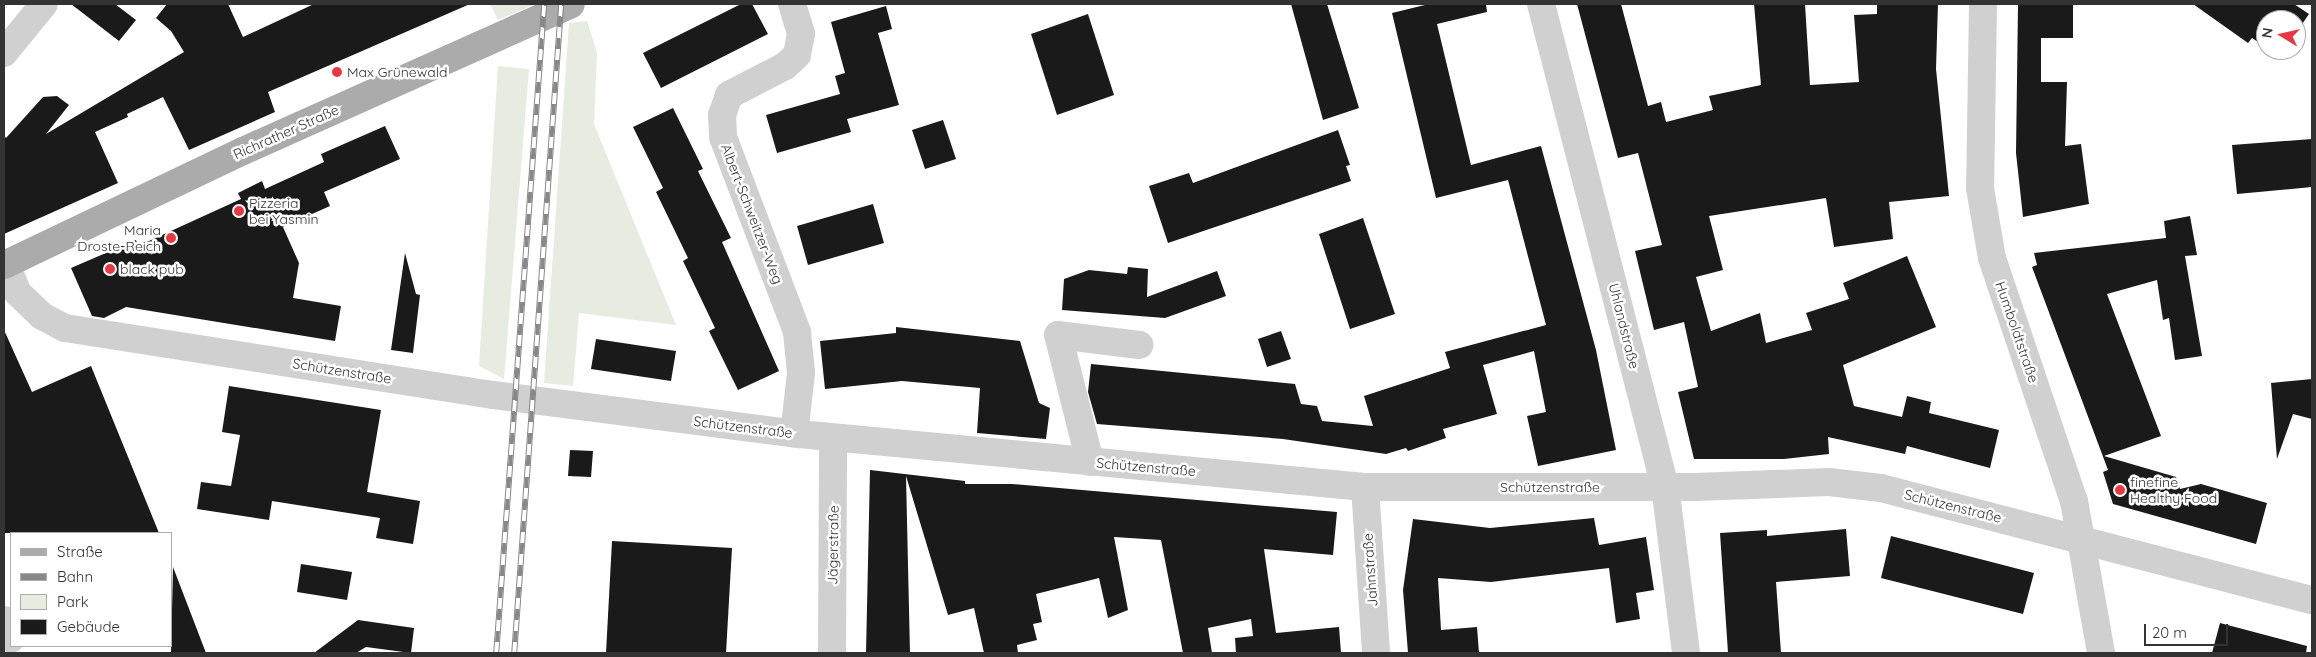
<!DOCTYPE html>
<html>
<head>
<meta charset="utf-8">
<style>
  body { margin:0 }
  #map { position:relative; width:2316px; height:657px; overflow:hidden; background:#fff; font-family:Quicksand,sans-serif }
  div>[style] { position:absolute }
  .green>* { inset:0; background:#e6ecdf }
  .building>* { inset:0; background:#1a1a1a }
  .minor>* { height:28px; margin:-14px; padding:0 14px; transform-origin:14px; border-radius:14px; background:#d0d0d0 }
  .major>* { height:28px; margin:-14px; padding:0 14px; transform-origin:14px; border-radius:14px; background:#ababab }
  .rail>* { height:5.5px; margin-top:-2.75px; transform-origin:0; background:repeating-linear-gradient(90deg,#fff 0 11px,#888 0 22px); box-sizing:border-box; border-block:1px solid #888 }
  .dots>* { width:14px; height:14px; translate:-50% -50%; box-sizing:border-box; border:2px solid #fff; border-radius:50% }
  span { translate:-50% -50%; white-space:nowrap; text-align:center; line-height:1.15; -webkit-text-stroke:5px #fff; paint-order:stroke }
  .poi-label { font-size:14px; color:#333 }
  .left { translate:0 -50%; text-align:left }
  .right { translate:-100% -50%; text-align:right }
  .street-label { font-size:14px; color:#333 }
  .frame { position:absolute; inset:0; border:5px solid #333; pointer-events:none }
  .legend { position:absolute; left:10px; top:532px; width:162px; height:115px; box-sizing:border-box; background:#fff; border:1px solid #adadad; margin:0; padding:6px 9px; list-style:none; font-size:15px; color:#333 }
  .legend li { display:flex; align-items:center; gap:10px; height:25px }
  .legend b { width:25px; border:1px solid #adadad }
  .north { position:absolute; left:2256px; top:10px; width:50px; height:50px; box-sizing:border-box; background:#fff; border:1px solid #adadad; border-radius:50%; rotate:279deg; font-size:14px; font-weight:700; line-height:20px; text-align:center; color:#333 }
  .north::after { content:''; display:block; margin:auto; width:18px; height:22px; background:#e63946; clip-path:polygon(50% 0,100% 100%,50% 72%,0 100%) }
  .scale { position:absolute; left:2144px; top:624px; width:84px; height:22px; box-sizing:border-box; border:2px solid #333; border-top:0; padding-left:6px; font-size:15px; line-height:18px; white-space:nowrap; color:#333; -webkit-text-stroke:4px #fff; paint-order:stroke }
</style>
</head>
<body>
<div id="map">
  <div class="green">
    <i style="clip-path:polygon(490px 4px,535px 4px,498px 20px)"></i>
    <i style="clip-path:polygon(587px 21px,597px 53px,594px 124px,676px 325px,579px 313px,573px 386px,544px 383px,569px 23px)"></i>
    <i style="clip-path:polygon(498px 66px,529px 69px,504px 379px,479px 366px)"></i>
  </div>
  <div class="building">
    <i style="clip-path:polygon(71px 4px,115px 4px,136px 20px,119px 41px)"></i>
    <i style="clip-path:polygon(167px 4px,228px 4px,243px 37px,314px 4px,470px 4px,268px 92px,275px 112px,189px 150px,163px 97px,127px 114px,128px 117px,95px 132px,118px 183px,4px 234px,4px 135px,6px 138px,43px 97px,57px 96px,69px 105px,46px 134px,184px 52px,171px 31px,156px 18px)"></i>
    <i style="clip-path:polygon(741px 4px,752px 4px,768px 34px,661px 88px,643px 53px)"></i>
    <i style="clip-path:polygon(1291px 4px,1327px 4px,1359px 108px,1323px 120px)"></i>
    <i style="clip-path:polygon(1429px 4px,1486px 4px,1487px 12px,1437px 24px,1471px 165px,1541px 146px,1596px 350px,1616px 450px,1538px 466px,1527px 416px,1546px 412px,1534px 351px,1483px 365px,1497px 414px,1443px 429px,1446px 438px,1408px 451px,1406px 448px,1386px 454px,1283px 439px,1097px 424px,1088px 392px,1091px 364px,1295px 384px,1301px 404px,1317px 406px,1322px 421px,1373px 426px,1364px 396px,1450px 368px,1445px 352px,1546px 325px,1508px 180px,1436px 198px,1392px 13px)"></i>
    <i style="clip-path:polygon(1577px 4px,1621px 4px,1648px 106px,1661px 102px,1666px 122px,1713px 110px,1709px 96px,1761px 85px,1754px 4px,1805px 4px,1810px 85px,1859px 82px,1854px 15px,1877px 14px,1877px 4px,1938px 4px,1936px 69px,1949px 196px,1889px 202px,1893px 239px,1834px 247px,1826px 198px,1709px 216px,1723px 270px,1696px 277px,1711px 331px,1760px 313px,1766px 343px,1812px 330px,1806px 313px,1849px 299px,1843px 283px,1907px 256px,1936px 327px,1843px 365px,1854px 406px,1902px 417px,1907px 396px,1931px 402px,1929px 413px,1999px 430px,1990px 468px,1907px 446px,1905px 454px,1828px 437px,1829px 454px,1784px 459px,1694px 459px,1678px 392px,1698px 387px,1684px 322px,1654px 330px,1635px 251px,1662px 245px,1638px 153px,1618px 158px)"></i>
    <i style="clip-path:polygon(2018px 4px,2073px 4px,2073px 38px,2041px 38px,2041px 82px,2067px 82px,2065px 146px,2081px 144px,2089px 204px,2023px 217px,2016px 153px)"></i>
    <i style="clip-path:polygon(2193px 4px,2294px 4px,2309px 14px,2296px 33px,2296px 20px,2266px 20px,2266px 47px,2252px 38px,2248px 43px)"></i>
    <i style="clip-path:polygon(886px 6px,892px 29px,878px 33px,899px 105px,847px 119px,851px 132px,777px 153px,766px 115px,840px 94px,835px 76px,845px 73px,831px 22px)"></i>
    <i style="clip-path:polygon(1088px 14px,1114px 95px,1057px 115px,1031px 34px)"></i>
    <i style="clip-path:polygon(673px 108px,703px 169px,698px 171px,731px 238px,722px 242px,779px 371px,738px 390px,709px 331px,715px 328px,683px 261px,688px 258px,656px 192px,663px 188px,633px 127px)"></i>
    <i style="clip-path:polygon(943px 120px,956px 159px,925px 169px,912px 130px)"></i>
    <i style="clip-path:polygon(385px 126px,400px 159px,324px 192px,330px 206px,283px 227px,299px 263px,293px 298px,341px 306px,335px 341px,126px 307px,104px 318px,92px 316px,71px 268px,136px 240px,138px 246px,241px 199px,238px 193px,262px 181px,265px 189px,324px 162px,321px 154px)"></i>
    <i style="clip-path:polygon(1338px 130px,1350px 165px,1346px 166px,1351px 181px,1168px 243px,1149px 186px,1189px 173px,1193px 183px)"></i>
    <i style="clip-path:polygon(2312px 139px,2312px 187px,2237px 194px,2232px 145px)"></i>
    <i style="clip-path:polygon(873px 204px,884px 243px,808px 265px,797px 226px)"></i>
    <i style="clip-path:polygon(2190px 216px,2197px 255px,2185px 256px,2202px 356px,2175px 360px,2169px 318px,2163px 320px,2157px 280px,2107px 294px,2161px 436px,2104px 456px,2176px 477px,2180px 489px,2201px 484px,2267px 503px,2256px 544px,2113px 504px,2103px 472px,2108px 470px,2032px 267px,2037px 265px,2034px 253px,2166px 238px,2164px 221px)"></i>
    <i style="clip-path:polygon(1363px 218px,1395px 314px,1350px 329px,1319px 234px)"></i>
    <i style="clip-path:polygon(405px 253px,416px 294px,420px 295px,413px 353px,391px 350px)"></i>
    <i style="clip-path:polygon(1128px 267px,1148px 269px,1147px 297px,1217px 271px,1226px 296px,1165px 318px,1062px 310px,1064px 279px,1089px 270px,1127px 274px)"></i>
    <i style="clip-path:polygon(896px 327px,1020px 341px,1039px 403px,1050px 408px,1046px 439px,977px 433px,980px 388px,902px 381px,825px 389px,820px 341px,896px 333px)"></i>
    <i style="clip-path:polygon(4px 330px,32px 392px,91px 366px,159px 533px,4px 533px)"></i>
    <i style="clip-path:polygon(1281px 331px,1291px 359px,1267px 367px,1258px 339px)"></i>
    <i style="clip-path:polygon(596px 339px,676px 351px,671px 381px,591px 369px)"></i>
    <i style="clip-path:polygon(2312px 379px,2312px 419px,2293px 414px,2277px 459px,2271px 383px)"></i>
    <i style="clip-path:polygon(229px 386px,381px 410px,367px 492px,420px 501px,413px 544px,376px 538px,380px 518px,272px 501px,269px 520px,197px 509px,201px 482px,231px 486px,240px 435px,222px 432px)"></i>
    <i style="clip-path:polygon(570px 450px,593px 451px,591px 477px,568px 476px)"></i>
    <i style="clip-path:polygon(870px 470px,965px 481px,965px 484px,1012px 484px,1337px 512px,1333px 555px,1264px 549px,1276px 633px,1339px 627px,1341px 653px,1236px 653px,1235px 638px,1253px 636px,1251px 619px,1208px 628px,1212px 653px,1183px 653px,1161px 540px,1114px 537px,1128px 610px,1108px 618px,1099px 578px,1036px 594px,1042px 622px,1033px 624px,1037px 640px,1017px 645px,1018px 653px,984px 653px,974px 608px,948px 615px,906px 476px,910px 653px,866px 653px)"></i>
    <i style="clip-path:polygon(1594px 518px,1599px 545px,1646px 537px,1654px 590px,1636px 593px,1640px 619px,1616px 623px,1609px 568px,1491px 582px,1438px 578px,1441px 630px,1477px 627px,1479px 653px,1408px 653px,1403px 590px,1413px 519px,1490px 528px)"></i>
    <i style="clip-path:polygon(1846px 529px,1850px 576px,1776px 582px,1781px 653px,1728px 653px,1720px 533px,1767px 530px,1767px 536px)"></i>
    <i style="clip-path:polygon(1891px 536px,2034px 573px,2023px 614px,1881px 578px)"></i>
    <i style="clip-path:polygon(612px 541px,732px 548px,726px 653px,606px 653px)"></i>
    <i style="clip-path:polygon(301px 564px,352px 572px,347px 600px,297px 592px)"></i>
    <i style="clip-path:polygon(173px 567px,206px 653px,171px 653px)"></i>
    <i style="clip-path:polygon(358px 620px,414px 628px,411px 653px,366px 647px,356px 653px,314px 653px)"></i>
    <i style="clip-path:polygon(2220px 623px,2307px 646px,2306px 653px,2212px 653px)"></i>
  </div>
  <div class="minor">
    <i style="left:792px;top:4px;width:31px;rotate:73deg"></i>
    <i style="left:801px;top:34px;width:21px;rotate:101deg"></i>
    <i style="left:797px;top:55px;width:16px;rotate:137deg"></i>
    <i style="left:785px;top:66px;width:63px;rotate:152.6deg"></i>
    <i style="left:729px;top:95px;width:21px;rotate:109deg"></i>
    <i style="left:722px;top:115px;width:22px;rotate:87deg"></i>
    <i style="left:723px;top:137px;width:209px;rotate:69.2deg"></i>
    <i style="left:797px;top:332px;width:41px;rotate:84.4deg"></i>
    <i style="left:801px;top:373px;width:61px;rotate:96.5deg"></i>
    <i style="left:1541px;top:4px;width:498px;rotate:75.6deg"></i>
    <i style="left:1665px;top:486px;width:168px;rotate:82.8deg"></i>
    <i style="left:1983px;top:4px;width:184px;rotate:90.9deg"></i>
    <i style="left:1980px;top:188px;width:71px;rotate:80.3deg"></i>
    <i style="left:1992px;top:258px;width:256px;rotate:71.4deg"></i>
    <i style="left:2074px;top:501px;width:154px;rotate:79.9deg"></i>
    <i style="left:4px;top:53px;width:63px;rotate:-50.8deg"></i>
    <i style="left:6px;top:264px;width:31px;rotate:68deg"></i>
    <i style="left:18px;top:293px;width:33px;rotate:44deg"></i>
    <i style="left:42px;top:316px;width:26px;rotate:28deg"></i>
    <i style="left:65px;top:328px;width:433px;rotate:8.9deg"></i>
    <i style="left:493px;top:395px;width:308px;rotate:7.3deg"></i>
    <i style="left:799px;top:434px;width:568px;rotate:5.35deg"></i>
    <i style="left:1365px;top:487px;width:330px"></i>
    <i style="left:1695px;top:487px;width:134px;rotate:-2.1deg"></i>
    <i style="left:1829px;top:482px;width:52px;rotate:6.6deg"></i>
    <i style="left:1881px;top:488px;width:445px;rotate:14.6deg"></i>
    <i style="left:1090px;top:462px;width:131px;rotate:-104.1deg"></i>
    <i style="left:1058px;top:335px;width:82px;rotate:7deg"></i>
    <i style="left:1365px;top:487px;width:166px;rotate:86.2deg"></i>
    <i style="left:4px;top:620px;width:20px;rotate:70deg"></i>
    <i style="left:832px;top:653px;width:215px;rotate:-89.7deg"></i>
  </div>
  <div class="major">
    <i style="left:4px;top:265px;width:265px;rotate:-25.5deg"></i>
    <i style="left:243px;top:151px;width:359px;rotate:-24.1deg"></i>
  </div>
  <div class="rail">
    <i style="left:496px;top:653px;width:651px;rotate:-85.77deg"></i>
    <i style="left:514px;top:653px;width:651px;rotate:-85.86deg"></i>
  </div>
  <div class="dots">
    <i style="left:337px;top:72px;background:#e63946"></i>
    <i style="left:239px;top:211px;background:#e63946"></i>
    <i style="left:171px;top:238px;background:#e63946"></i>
    <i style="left:110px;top:269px;background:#e63946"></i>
    <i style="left:2120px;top:490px;background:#e63946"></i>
  </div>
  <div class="poi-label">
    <span class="left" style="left:347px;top:72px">Max Grünewald</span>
    <span class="left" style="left:249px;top:211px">Pizzeria<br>bei Yasmin</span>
    <span class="right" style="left:161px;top:238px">Maria<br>Droste-Reich</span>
    <span class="left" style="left:120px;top:269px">black pub</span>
    <span class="left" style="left:2130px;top:490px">finefine<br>Healthy Food</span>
  </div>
  <div class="street-label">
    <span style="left:286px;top:132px;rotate:-24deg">Richrather Straße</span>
    <span style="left:752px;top:214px;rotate:69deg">Albert-Schweitzer-Weg</span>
    <span style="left:1624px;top:326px;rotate:76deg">Uhlandstraße</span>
    <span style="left:2017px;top:332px;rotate:71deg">Humboldtstraße</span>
    <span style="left:342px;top:371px;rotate:9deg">Schützenstraße</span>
    <span style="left:743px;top:427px;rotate:7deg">Schützenstraße</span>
    <span style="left:1146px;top:467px;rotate:5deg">Schützenstraße</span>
    <span style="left:1550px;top:487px">Schützenstraße</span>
    <span style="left:1953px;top:506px;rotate:14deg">Schützenstraße</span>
    <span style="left:833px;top:545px;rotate:-89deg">Jägerstraße</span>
    <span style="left:1370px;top:570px;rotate:-94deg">Jahnstraße</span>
  </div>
  <div class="frame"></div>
  <ul class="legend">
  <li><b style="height:6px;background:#ababab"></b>Straße</li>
  <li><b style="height:6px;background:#888"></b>Bahn</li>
  <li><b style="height:14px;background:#e6ecdf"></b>Park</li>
  <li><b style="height:14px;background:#1a1a1a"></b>Gebäude</li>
  </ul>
  <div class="north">N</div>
  <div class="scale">20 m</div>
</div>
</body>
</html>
